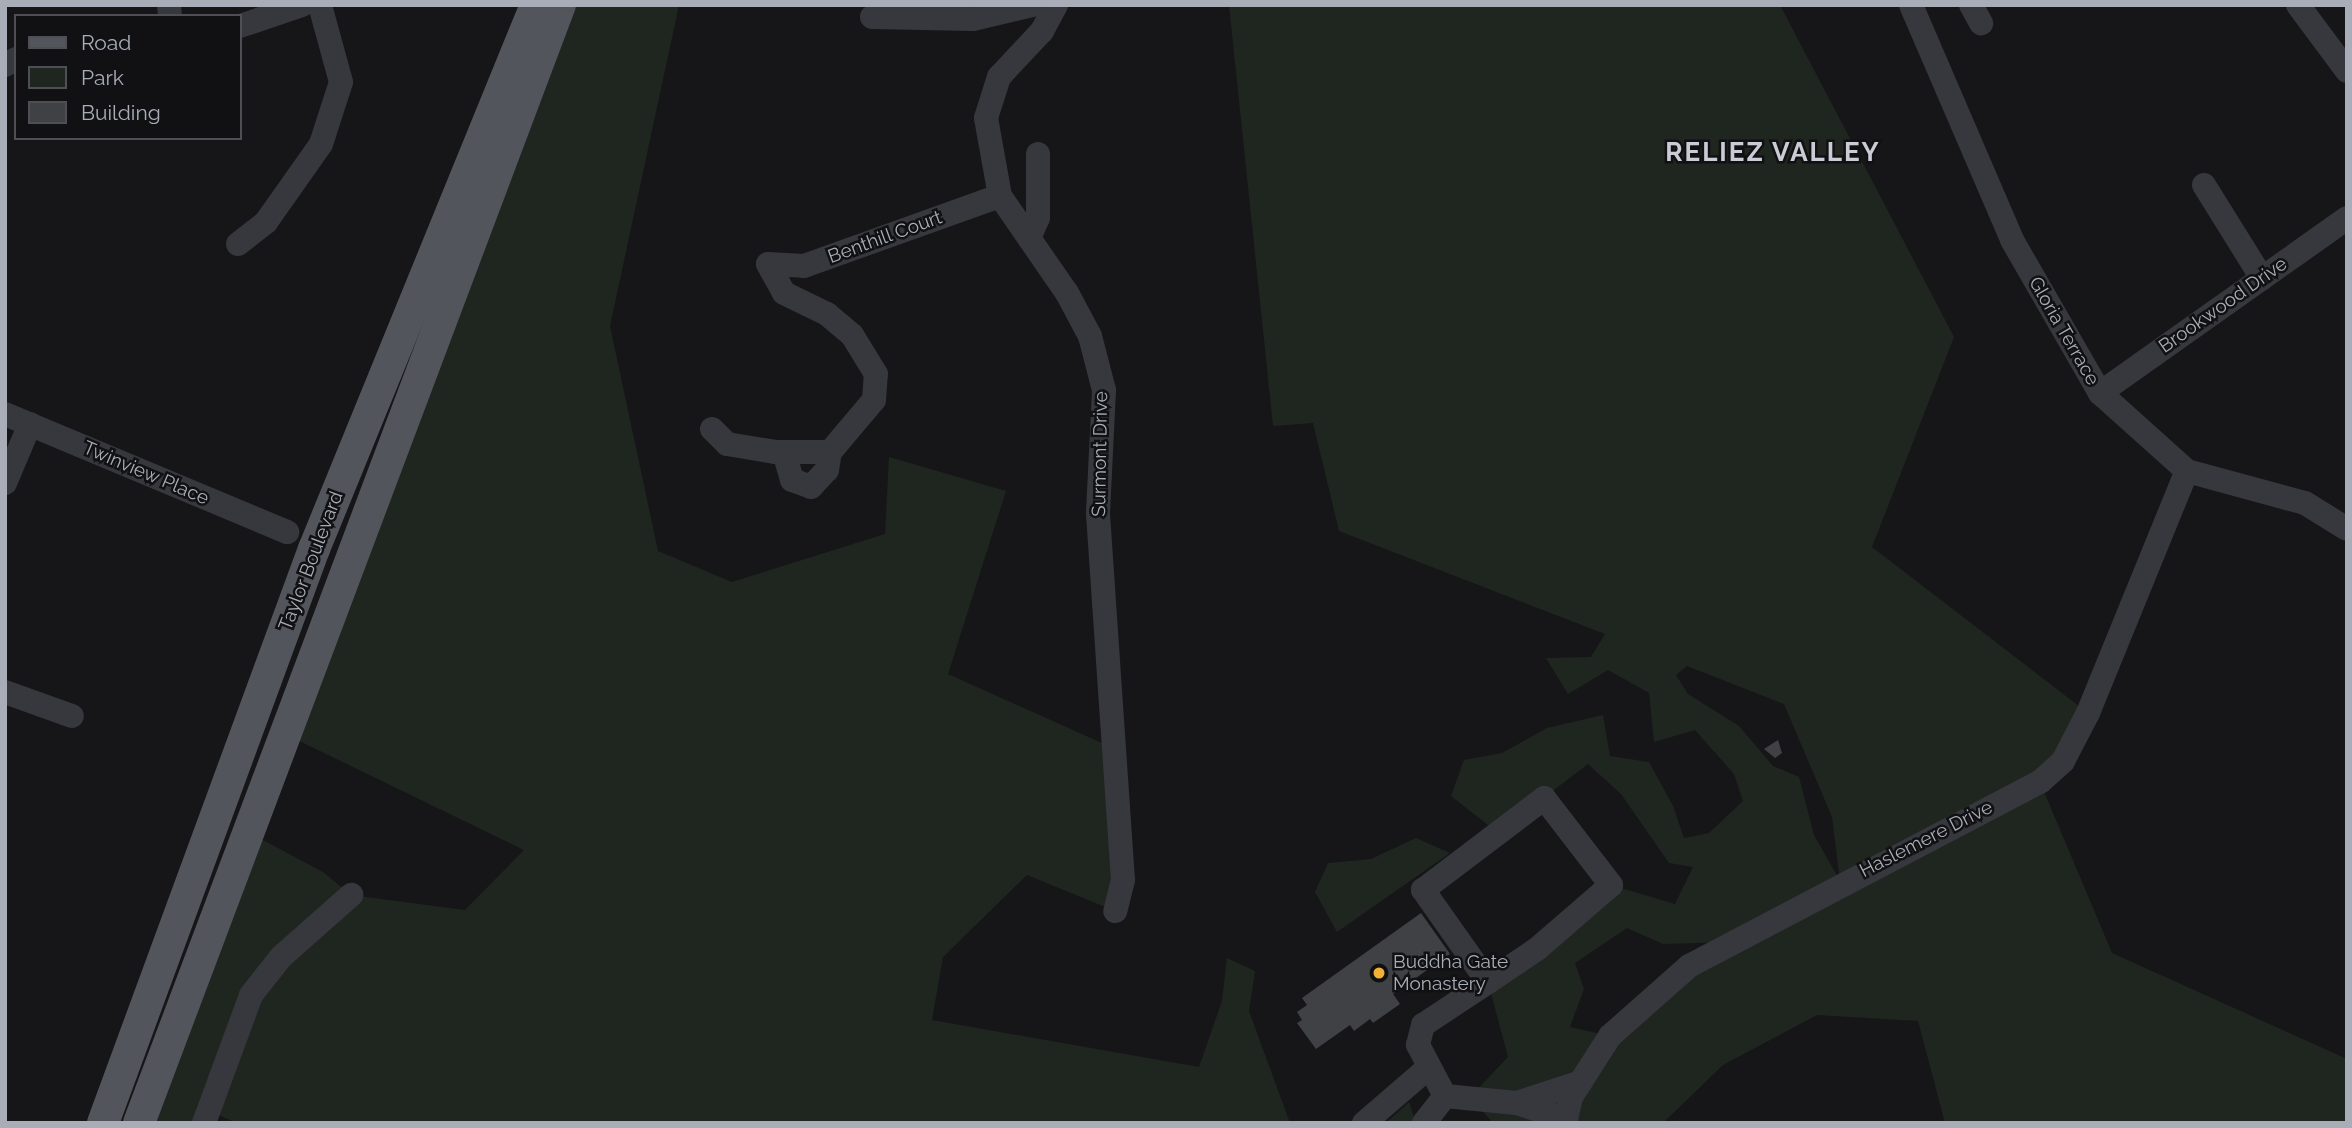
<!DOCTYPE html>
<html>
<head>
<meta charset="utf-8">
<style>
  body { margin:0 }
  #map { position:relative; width:2352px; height:1128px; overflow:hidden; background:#161618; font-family:Raleway,sans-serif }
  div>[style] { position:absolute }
  .green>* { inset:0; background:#1e261f }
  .building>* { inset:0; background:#404145 }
  .minor>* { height:24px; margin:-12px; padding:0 12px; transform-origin:12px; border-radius:12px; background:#37383d }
  .major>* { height:32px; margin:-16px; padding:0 16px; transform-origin:16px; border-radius:16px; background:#53555c }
  .dots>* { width:19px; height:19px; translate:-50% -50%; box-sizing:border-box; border:4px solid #111113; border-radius:50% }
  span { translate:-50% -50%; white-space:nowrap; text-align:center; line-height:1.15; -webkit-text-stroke:5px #111113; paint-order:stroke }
  .street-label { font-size:19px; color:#a8adb8 }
  .poi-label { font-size:19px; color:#a8adb8 }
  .left { translate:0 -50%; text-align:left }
  .district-label { font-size:26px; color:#c9ccd4; font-weight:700; letter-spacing:2px }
  .frame { position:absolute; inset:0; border:7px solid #a8adb8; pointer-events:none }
  .legend { position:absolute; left:14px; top:14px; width:228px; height:126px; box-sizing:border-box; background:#111113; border:2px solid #4d4f55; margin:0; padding:9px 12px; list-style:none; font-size:21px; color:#a8adb8 }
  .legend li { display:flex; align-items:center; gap:14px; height:35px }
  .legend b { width:35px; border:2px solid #4d4f55 }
</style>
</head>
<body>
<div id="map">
  <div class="green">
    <i style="clip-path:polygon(560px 5px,679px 5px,610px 326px,658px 551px,732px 582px,885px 534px,889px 457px,1006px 491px,948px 674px,1113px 748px,1115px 911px,1027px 875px,943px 957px,932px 1020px,1199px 1067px,1222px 1001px,1227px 958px,1255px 971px,1249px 1011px,1290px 1123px,237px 1123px,209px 1111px,204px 1123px,139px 1123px,248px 832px,323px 872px,351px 895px,465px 910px,524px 850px,285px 734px)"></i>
    <i style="clip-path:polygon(evenodd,1229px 5px,1780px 5px,1954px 337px,1872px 547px,2088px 713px,2040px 782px,2112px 953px,2347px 1059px,2347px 1123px,1945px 1123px,1918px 1021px,1817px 1015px,1723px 1065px,1663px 1123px,1493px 1123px,1470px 1097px,1508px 1057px,1488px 982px,1611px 885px,1675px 904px,1693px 867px,1669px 863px,1621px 794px,1588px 764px,1498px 833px,1451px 796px,1464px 760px,1502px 753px,1547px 728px,1603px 715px,1610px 756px,1649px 762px,1673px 806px,1684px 838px,1709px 833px,1743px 801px,1734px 774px,1695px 730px,1654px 742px,1649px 693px,1608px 670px,1568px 694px,1546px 658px,1591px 657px,1605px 634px,1339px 531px,1313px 423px,1273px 426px,1229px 5px,1687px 666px,1784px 704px,1832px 817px,1840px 881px,1814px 835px,1799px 777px,1773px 766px,1739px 726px,1688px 694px,1676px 675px,1687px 666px,1229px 5px,1627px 928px,1663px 944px,1731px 942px,1610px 1036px,1570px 1027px,1584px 989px,1575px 963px,1627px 928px)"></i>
    <i style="clip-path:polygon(1416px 838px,1450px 853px,1337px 932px,1315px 892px,1328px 863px,1371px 859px)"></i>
    <i style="clip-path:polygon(1409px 1102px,1416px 1123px,1386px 1123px)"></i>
  </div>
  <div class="building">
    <i style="clip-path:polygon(1778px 740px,1782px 753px,1775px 758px,1764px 749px)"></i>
    <i style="clip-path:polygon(1421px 913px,1450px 954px,1393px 994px,1400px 1004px,1373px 1023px,1370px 1019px,1354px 1031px,1350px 1025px,1316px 1049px,1297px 1023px,1302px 1020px,1297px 1012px,1307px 1005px,1302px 998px)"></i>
  </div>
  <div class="minor">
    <i style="left:169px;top:5px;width:11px;rotate:85deg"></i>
    <i style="left:1056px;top:5px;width:30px;rotate:118deg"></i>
    <i style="left:1042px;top:31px;width:63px;rotate:133.1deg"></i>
    <i style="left:999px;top:77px;width:43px;rotate:107.6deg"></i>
    <i style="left:986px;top:118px;width:79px;rotate:79.8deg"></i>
    <i style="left:1000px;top:196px;width:118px;rotate:55.4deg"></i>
    <i style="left:1067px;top:293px;width:49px;rotate:61.9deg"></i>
    <i style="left:1090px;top:336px;width:56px;rotate:75.5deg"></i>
    <i style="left:1104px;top:390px;width:124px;rotate:92.8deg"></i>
    <i style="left:1098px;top:514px;width:367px;rotate:86.1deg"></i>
    <i style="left:1123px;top:880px;width:32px;rotate:104deg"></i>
    <i style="left:1911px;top:5px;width:256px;rotate:66.7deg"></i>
    <i style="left:2012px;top:240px;width:177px;rotate:60.1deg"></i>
    <i style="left:2100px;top:393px;width:117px;rotate:41.9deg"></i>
    <i style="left:2187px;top:471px;width:122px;rotate:15.2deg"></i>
    <i style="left:2305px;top:503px;width:49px;rotate:31.8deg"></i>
    <i style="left:1971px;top:5px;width:21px;rotate:61deg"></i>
    <i style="left:2298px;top:5px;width:82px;rotate:53.4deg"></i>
    <i style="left:872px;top:17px;width:101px;rotate:1.1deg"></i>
    <i style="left:973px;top:19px;width:61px;rotate:-13.3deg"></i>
    <i style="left:240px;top:26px;width:65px;rotate:-18.7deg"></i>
    <i style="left:5px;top:65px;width:13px;rotate:-29deg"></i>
    <i style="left:2204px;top:185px;width:110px;rotate:58.1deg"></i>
    <i style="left:1029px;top:238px;width:22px;rotate:-66deg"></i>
    <i style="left:1038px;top:218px;width:64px;rotate:-90deg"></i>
    <i style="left:238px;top:244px;width:36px;rotate:-38deg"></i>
    <i style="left:266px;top:222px;width:95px;rotate:-54.8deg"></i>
    <i style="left:321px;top:144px;width:65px;rotate:-72.1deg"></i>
    <i style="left:341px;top:82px;width:80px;rotate:-105.3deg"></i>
    <i style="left:768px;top:264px;width:36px;rotate:3deg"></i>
    <i style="left:804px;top:266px;width:208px;rotate:-19.7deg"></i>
    <i style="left:2100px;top:393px;width:303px;rotate:-35.3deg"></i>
    <i style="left:5px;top:414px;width:306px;rotate:22.7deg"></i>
    <i style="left:712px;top:429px;width:21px;rotate:45deg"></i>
    <i style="left:727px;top:444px;width:50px;rotate:9.3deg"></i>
    <i style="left:776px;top:452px;width:54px"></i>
    <i style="left:830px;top:452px;width:68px;rotate:-49.8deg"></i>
    <i style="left:874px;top:400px;width:26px;rotate:-86deg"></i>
    <i style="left:876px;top:374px;width:46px;rotate:-121.6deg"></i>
    <i style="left:852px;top:335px;width:33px;rotate:-140deg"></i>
    <i style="left:827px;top:314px;width:48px;rotate:-154deg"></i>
    <i style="left:784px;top:293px;width:33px;rotate:-119deg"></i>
    <i style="left:784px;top:452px;width:29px;rotate:74deg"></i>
    <i style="left:792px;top:480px;width:20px;rotate:20deg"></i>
    <i style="left:811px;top:487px;width:23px;rotate:-47deg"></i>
    <i style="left:827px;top:470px;width:18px;rotate:-81deg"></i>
    <i style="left:5px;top:483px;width:64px;rotate:-67deg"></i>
    <i style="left:5px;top:692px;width:71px;rotate:19.7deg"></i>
    <i style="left:1544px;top:798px;width:110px;rotate:52.4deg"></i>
    <i style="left:1611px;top:885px;width:98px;rotate:139.1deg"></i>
    <i style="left:1537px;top:949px;width:59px;rotate:146deg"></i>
    <i style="left:1488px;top:982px;width:113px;rotate:-125.2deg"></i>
    <i style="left:1423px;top:890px;width:152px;rotate:-37.2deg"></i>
    <i style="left:1445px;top:1096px;width:58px;rotate:-117.9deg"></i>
    <i style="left:1418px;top:1045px;width:21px;rotate:-76deg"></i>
    <i style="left:1423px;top:1025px;width:78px;rotate:-33.5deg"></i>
    <i style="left:1517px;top:1103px;width:67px;rotate:-18.2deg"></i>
    <i style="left:204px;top:1123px;width:136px;rotate:-69.8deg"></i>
    <i style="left:251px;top:995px;width:48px;rotate:-51.7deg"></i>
    <i style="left:281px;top:957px;width:94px;rotate:-41.5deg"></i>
    <i style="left:1364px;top:1123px;width:86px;rotate:-40.7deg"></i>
    <i style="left:1424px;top:1123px;width:34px;rotate:-52deg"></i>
    <i style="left:1445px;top:1096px;width:72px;rotate:5.6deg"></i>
    <i style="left:1517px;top:1103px;width:52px;rotate:18.1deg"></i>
    <i style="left:1565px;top:1123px;width:27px;rotate:-77deg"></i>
    <i style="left:1571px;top:1097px;width:72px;rotate:-57.4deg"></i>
    <i style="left:1610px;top:1036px;width:106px;rotate:-41.5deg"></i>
    <i style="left:1689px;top:966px;width:396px;rotate:-27.7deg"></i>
    <i style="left:2040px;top:782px;width:31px;rotate:-42deg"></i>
    <i style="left:2063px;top:761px;width:54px;rotate:-62.5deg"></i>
    <i style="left:2088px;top:713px;width:261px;rotate:-67.8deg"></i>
  </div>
  <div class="major">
    <i style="left:103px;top:1123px;width:612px;rotate:-69.82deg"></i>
    <i style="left:314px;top:549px;width:588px;rotate:-67.8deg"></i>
    <i style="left:139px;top:1123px;width:1195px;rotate:-69.37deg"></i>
  </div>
  <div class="dots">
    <i style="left:1379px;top:973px;background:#f2b134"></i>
  </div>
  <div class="street-label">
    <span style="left:885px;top:237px;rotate:-20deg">Benthill Court</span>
    <span style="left:2223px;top:305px;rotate:-35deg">Brookwood Drive</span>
    <span style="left:2064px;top:331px;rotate:60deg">Gloria Terrace</span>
    <span style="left:1100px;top:454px;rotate:-89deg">Surmont Drive</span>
    <span style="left:146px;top:473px;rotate:23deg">Twinview Place</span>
    <span style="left:311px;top:561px;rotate:-69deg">Taylor Boulevard</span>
    <span style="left:1926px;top:839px;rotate:-27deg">Haslemere Drive</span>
  </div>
  <div class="poi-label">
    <span class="left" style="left:1393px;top:973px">Buddha Gate<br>Monastery</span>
  </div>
  <div class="district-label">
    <span style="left:1773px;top:153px">RELIEZ VALLEY</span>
  </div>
  <div class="frame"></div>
  <ul class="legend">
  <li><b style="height:9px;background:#53555c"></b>Road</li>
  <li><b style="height:19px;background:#1e261f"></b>Park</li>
  <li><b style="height:19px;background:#404145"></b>Building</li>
  </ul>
</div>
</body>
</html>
